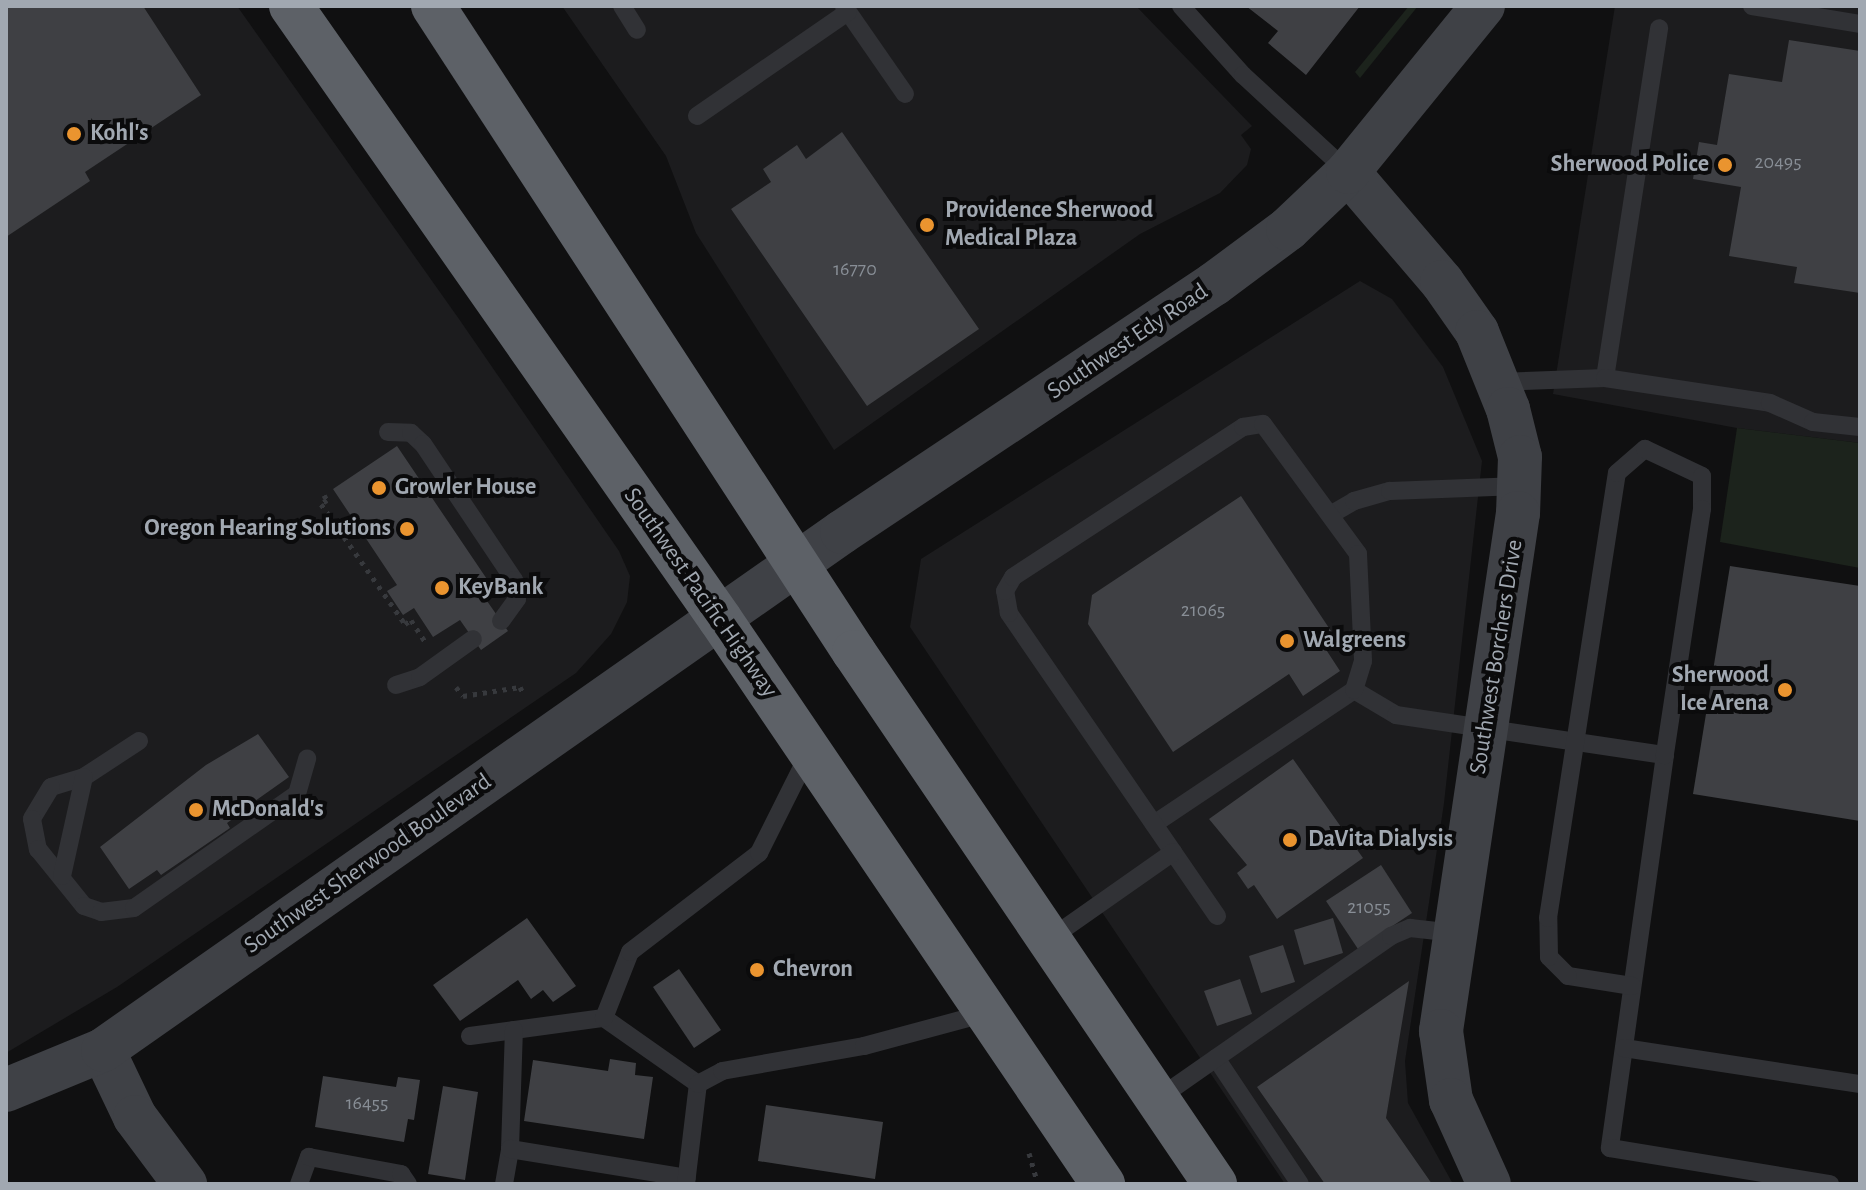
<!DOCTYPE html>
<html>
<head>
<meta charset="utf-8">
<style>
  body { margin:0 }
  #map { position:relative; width:1866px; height:1190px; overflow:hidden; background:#101011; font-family:"Alegreya Sans",sans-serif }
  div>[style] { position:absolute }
  .built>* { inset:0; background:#1c1c1e }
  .green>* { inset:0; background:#1c231c }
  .building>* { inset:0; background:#3f4044 }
  .path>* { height:5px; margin-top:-2.5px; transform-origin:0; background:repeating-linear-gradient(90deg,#37393d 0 4px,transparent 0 10px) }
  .lane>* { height:18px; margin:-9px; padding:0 9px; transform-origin:9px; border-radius:9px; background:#313236 }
  .secondary>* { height:44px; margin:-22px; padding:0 22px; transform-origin:22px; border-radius:22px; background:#3f4146 }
  .highway>* { height:44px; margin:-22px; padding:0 22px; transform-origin:22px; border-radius:22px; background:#5d6167 }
  .dots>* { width:22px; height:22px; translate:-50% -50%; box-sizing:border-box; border:4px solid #0b0b0c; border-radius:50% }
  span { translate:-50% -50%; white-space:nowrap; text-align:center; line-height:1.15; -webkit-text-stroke:8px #0b0b0c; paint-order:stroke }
  .number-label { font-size:20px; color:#888e96 }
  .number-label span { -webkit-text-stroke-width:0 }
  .poi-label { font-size:24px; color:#a1a8b1; font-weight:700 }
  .left { translate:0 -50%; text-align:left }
  .right { translate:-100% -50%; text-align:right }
  .street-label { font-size:24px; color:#a1a8b1 }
  .frame { position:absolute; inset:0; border:8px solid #a1a8b1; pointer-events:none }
</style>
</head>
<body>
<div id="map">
  <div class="built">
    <i style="clip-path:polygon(6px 6px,237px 6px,459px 319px,619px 551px,630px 576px,627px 602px,611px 634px,576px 673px,117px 987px,6px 1053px)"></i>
    <i style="clip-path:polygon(562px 6px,1136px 6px,1252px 126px,1241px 135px,1251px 149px,1247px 165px,1220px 193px,1140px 234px,834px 450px,696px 233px,666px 156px)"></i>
    <i style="clip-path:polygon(1615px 6px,1860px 6px,1860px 443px,1737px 428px,1553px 394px)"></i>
    <i style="clip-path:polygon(1360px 281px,1392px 299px,1443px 367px,1482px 461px,1444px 803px,1405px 1061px,1408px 1103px,1453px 1184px,1285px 1184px,910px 627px,921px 559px)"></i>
  </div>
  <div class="green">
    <i style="clip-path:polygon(1409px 6px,1418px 6px,1360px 78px,1355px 72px)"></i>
    <i style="clip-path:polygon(1737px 428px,1860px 443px,1860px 568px,1720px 542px)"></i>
  </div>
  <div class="building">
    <i style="clip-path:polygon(6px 6px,143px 6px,201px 95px,85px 172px,90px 181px,6px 237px)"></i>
    <i style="clip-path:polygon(1246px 6px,1360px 6px,1306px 75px,1268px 43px,1278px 31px)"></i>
    <i style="clip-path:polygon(1789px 40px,1860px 51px,1860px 293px,1794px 283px,1797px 267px,1729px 256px,1741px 187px,1693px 179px,1699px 142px,1717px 145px,1729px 74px,1782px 82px)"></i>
    <i style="clip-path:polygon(842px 132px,979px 329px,867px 406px,731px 209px,771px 182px,763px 169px,797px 145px,806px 159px)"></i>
    <i style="clip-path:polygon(397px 446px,497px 594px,487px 601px,508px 631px,481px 650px,460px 620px,433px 637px,414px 608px,403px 615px,387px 591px,397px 585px,333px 489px)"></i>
    <i style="clip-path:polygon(1241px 496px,1337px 640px,1325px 648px,1340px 671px,1303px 696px,1289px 674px,1173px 752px,1088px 624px,1092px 595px)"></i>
    <i style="clip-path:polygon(1730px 566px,1860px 586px,1860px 821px,1693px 794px)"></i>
    <i style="clip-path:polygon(258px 734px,289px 777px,251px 804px,248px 799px,236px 806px,241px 813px,227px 823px,230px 828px,161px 875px,157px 870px,129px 889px,100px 847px,206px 765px)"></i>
    <i style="clip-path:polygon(1293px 759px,1363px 858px,1277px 919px,1254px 885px,1248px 889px,1237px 873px,1247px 865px,1209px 819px)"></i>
    <i style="clip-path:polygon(1381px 865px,1412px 913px,1358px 949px,1326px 901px)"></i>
    <i style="clip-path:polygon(527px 918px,576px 986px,553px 1002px,543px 990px,531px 999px,518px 980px,460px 1021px,433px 985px)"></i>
    <i style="clip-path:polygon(1333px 918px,1343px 953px,1304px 965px,1294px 930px)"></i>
    <i style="clip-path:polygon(1283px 945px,1295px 982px,1261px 993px,1249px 956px)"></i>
    <i style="clip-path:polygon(679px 969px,721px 1030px,694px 1048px,653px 987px)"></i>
    <i style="clip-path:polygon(1240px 979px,1252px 1014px,1217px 1026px,1204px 991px)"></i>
    <i style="clip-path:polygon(1409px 981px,1386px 1118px,1432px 1184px,1325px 1184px,1257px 1087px)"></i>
    <i style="clip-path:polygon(610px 1059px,636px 1063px,635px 1075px,653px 1077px,644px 1139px,524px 1121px,533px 1060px,608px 1071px)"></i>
    <i style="clip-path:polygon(323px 1076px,396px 1087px,398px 1077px,420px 1080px,414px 1120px,408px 1119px,404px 1142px,315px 1127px)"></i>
    <i style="clip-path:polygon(443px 1086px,478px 1092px,465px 1180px,428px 1174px)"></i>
    <i style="clip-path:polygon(766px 1105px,883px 1122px,875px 1179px,758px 1161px)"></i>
  </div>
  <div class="path">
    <i style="left:324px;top:495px;width:6px;rotate:59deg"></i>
    <i style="left:327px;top:500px;width:7px;rotate:146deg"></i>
    <i style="left:321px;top:504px;width:146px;rotate:55deg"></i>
    <i style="left:405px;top:624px;width:7px;rotate:-34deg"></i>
    <i style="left:411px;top:620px;width:27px;rotate:57deg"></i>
    <i style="left:456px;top:687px;width:11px;rotate:52deg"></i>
    <i style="left:463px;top:696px;width:58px;rotate:-9deg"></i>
    <i style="left:520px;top:687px;width:7px;rotate:63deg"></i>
    <i style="left:1029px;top:1153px;width:32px;rotate:74deg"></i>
  </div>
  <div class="lane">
    <i style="left:622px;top:6px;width:28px;rotate:58deg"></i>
    <i style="left:844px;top:6px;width:107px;rotate:55.3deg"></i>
    <i style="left:1181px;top:6px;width:93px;rotate:48.1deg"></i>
    <i style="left:1243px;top:75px;width:143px;rotate:42.7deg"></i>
    <i style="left:1752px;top:6px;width:109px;rotate:9.5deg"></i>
    <i style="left:697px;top:116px;width:183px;rotate:-34.6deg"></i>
    <i style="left:1605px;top:378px;width:354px;rotate:-81.2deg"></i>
    <i style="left:1499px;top:382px;width:106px;rotate:-2.2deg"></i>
    <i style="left:1605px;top:378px;width:167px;rotate:8.6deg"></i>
    <i style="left:1770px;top:403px;width:47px;rotate:23.8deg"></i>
    <i style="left:1813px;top:422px;width:47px;rotate:6.1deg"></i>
    <i style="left:388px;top:432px;width:23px;rotate:2deg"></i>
    <i style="left:411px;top:433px;width:16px;rotate:43deg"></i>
    <i style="left:423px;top:444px;width:164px;rotate:56.2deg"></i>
    <i style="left:514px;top:580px;width:19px;rotate:81deg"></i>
    <i style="left:517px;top:599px;width:27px;rotate:126deg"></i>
    <i style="left:1330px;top:515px;width:28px;rotate:-30deg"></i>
    <i style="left:1354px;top:501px;width:37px;rotate:-16deg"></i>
    <i style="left:1390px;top:491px;width:129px;rotate:-2.2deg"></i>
    <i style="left:396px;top:685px;width:25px;rotate:-18deg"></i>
    <i style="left:420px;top:677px;width:65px;rotate:-35.6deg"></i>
    <i style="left:139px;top:741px;width:66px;rotate:146.8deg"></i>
    <i style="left:84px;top:777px;width:34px;rotate:163deg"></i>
    <i style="left:51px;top:787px;width:37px;rotate:121deg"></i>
    <i style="left:32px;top:819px;width:31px;rotate:79deg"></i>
    <i style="left:38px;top:849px;width:73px;rotate:51.1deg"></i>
    <i style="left:84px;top:906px;width:18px;rotate:19deg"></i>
    <i style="left:101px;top:912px;width:33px;rotate:-7deg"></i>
    <i style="left:134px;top:908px;width:199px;rotate:-35deg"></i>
    <i style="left:297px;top:794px;width:37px;rotate:-74deg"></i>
    <i style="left:1154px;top:824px;width:241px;rotate:-33.8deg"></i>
    <i style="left:1354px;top:690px;width:49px;rotate:30.8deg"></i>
    <i style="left:1396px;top:715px;width:272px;rotate:8.5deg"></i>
    <i style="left:1665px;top:755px;width:397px;rotate:98deg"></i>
    <i style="left:1610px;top:1148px;width:223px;rotate:9.3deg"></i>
    <i style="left:62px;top:876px;width:101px;rotate:-77.5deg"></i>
    <i style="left:1217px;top:916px;width:368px;rotate:-124.5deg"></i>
    <i style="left:1009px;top:613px;width:22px;rotate:-100deg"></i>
    <i style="left:1005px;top:591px;width:16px;rotate:-60deg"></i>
    <i style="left:1013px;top:577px;width:275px;rotate:-33.1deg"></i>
    <i style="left:1243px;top:427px;width:20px;rotate:-9deg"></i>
    <i style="left:1263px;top:424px;width:161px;rotate:53.8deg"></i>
    <i style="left:1358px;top:554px;width:107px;rotate:87.3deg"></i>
    <i style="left:1363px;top:661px;width:30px;rotate:107deg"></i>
    <i style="left:1048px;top:940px;width:153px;rotate:-35.1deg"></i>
    <i style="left:1632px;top:986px;width:65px;rotate:-171.1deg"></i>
    <i style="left:1568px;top:976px;width:27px;rotate:-135deg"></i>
    <i style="left:1549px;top:957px;width:39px;rotate:-91deg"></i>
    <i style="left:1548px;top:918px;width:450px;rotate:-81.2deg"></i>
    <i style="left:1617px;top:473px;width:37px;rotate:-41deg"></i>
    <i style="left:1645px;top:449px;width:63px;rotate:25.3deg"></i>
    <i style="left:1702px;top:476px;width:33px;rotate:90deg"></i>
    <i style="left:1702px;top:509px;width:249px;rotate:98.6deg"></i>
    <i style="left:470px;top:1036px;width:135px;rotate:-7.7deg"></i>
    <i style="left:1624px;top:1048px;width:239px;rotate:8.7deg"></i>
    <i style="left:1216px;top:1058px;width:151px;rotate:56.3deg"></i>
    <i style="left:698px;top:1084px;width:115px;rotate:-144.9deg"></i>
    <i style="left:604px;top:1018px;width:71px;rotate:-68.5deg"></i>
    <i style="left:630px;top:952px;width:163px;rotate:-37.5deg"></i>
    <i style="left:759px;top:853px;width:112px;rotate:-63.4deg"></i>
    <i style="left:1156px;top:1100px;width:287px;rotate:-34.9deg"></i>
    <i style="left:1391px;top:936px;width:21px;rotate:-23deg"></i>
    <i style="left:1410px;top:928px;width:45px;rotate:6.3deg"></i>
    <i style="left:510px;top:1149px;width:119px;rotate:-88.1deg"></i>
    <i style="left:299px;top:1184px;width:29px;rotate:-70deg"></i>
    <i style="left:309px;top:1157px;width:94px;rotate:10.5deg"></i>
    <i style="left:401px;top:1174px;width:12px;rotate:55deg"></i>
    <i style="left:504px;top:1184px;width:36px;rotate:-80deg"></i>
    <i style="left:510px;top:1149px;width:179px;rotate:9.3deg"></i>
    <i style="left:686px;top:1184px;width:101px;rotate:-83.2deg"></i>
    <i style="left:698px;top:1084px;width:27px;rotate:-28deg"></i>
    <i style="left:722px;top:1071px;width:144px;rotate:-10deg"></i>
    <i style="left:864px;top:1046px;width:123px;rotate:-15.1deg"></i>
  </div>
  <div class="secondary">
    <i style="left:1348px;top:172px;width:145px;rotate:49.5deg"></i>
    <i style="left:1442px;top:282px;width:61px;rotate:55deg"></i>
    <i style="left:1477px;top:332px;width:83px;rotate:68.1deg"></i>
    <i style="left:1508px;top:409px;width:49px;rotate:76deg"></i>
    <i style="left:1520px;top:457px;width:56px;rotate:92deg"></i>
    <i style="left:1518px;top:513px;width:524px;rotate:98.46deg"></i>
    <i style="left:1441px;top:1031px;width:70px;rotate:81.8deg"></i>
    <i style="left:1451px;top:1100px;width:92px;rotate:65.7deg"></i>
    <i style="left:103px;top:1050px;width:74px;rotate:64.5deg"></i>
    <i style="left:135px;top:1117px;width:84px;rotate:53.3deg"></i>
    <i style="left:6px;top:1090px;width:105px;rotate:-22.4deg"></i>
    <i style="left:103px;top:1050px;width:902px;rotate:-35.03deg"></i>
    <i style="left:842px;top:532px;width:447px;rotate:-33.7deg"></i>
    <i style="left:1214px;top:284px;width:92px;rotate:-36.6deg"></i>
    <i style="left:1288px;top:229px;width:83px;rotate:-43.5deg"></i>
    <i style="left:1348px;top:172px;width:214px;rotate:-50.9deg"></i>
  </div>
  <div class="highway">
    <i style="left:291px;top:6px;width:748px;rotate:55.01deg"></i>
    <i style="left:720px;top:619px;width:683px;rotate:55.87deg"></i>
    <i style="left:433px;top:6px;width:771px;rotate:56.91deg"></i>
    <i style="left:854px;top:652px;width:643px;rotate:55.84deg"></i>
  </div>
  <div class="dots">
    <i style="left:74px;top:134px;background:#ea942f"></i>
    <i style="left:1725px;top:165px;background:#ea942f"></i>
    <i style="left:927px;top:225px;background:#ea942f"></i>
    <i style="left:379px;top:488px;background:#ea942f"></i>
    <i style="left:407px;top:529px;background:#ea942f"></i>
    <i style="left:442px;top:588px;background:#ea942f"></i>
    <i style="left:1287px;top:641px;background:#ea942f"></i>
    <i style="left:1785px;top:690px;background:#ea942f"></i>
    <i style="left:196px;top:810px;background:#ea942f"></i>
    <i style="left:1290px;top:840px;background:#ea942f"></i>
    <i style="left:757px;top:970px;background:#ea942f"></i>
  </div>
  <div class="number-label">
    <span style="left:1778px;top:162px">20495</span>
    <span style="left:855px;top:269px">16770</span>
    <span style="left:1203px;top:610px">21065</span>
    <span style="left:1369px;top:907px">21055</span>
    <span style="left:367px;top:1103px">16455</span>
  </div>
  <div class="poi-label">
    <span class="left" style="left:90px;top:134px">Kohl's</span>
    <span class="right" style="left:1709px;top:165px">Sherwood Police</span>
    <span class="left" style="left:945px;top:225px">Providence Sherwood<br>Medical Plaza</span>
    <span class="left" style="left:395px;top:488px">Growler House</span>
    <span class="right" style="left:391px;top:529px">Oregon Hearing Solutions</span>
    <span class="left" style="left:458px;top:588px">KeyBank</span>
    <span class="left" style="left:1303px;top:641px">Walgreens</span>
    <span class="right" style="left:1769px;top:690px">Sherwood<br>Ice Arena</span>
    <span class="left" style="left:212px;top:810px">McDonald's</span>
    <span class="left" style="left:1308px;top:840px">DaVita Dialysis</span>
    <span class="left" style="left:773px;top:970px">Chevron</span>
  </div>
  <div class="street-label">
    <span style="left:1128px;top:342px;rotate:-34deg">Southwest Edy Road</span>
    <span style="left:700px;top:593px;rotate:55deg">Southwest Pacific Highway</span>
    <span style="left:1497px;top:657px;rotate:-81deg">Southwest Borchers Drive</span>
    <span style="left:368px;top:864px;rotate:-35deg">Southwest Sherwood Boulevard</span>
  </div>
  <div class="frame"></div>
</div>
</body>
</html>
